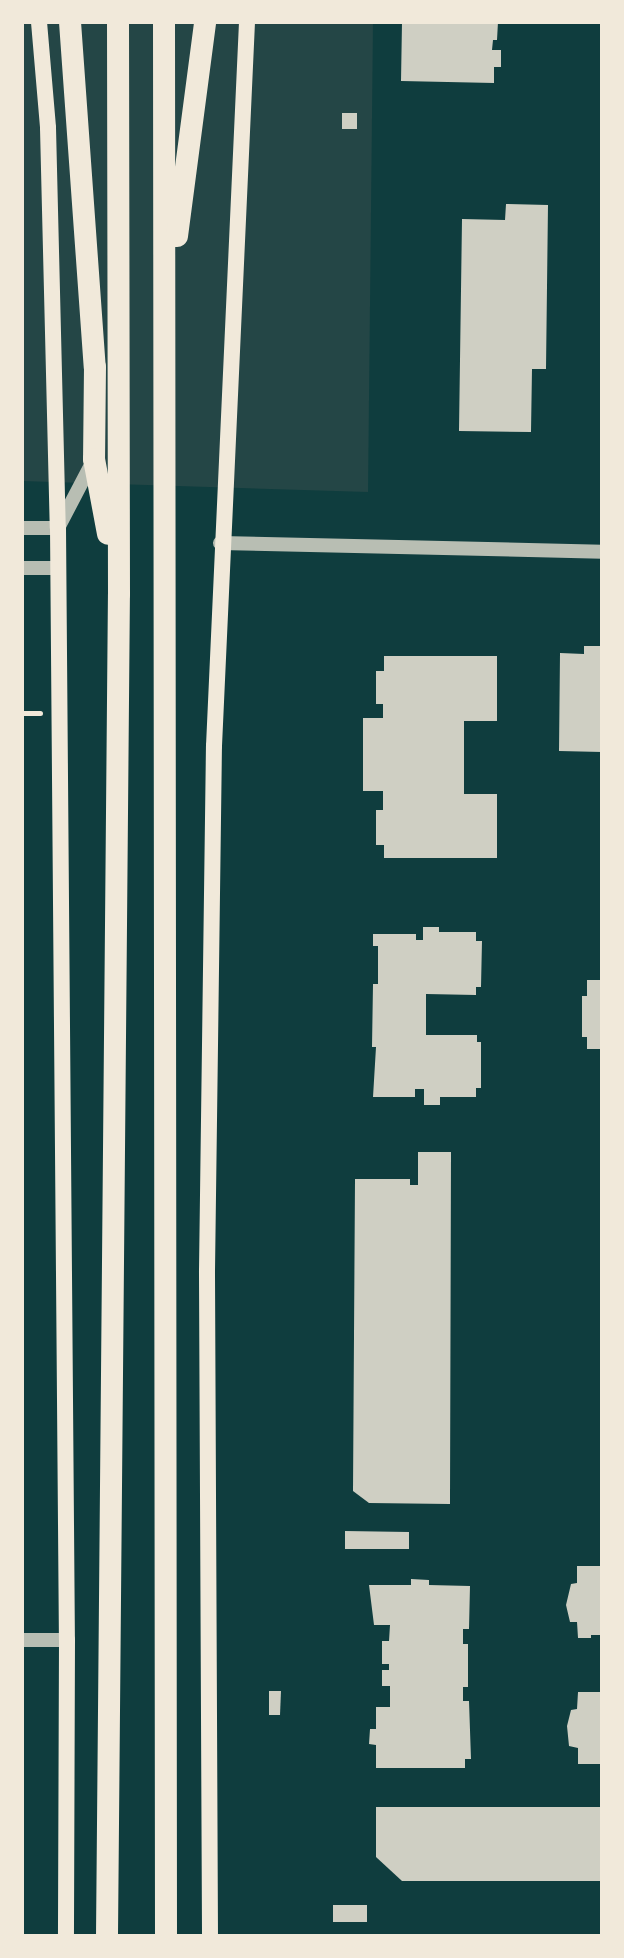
<!DOCTYPE html>
<html>
<head>
<meta charset="utf-8">
<style>
  body { margin:0 }
  #map { position:relative; width:624px; height:1958px; overflow:hidden; background:#0f3d3e; font-family:"Public Sans",sans-serif }
  div>[style] { position:absolute }
  .green>* { inset:0; background:#244646 }
  .building>* { inset:0; background:#cfcfc3 }
  .path>* { height:5px; margin:-2.5px; padding:0 2.5px; transform-origin:2.5px; border-radius:2.5px; background:#f1e9da }
  .tertiary>* { height:14px; margin:-7px; padding:0 7px; transform-origin:7px; border-radius:7px; background:#b8beb3 }
  .secondary>* { height:16px; margin:-8px; padding:0 8px; transform-origin:8px; border-radius:8px; background:#f1e9da }
  .trunk>* { height:22px; margin:-11px; padding:0 11px; transform-origin:11px; border-radius:11px; background:#f1e9da }
  span { translate:-50% -50%; white-space:nowrap; text-align:center; line-height:1.15; -webkit-text-stroke:7px #f1e9da; paint-order:stroke }
  .frame { position:absolute; inset:0; border:24px solid #f1e9da; pointer-events:none }
</style>
</head>
<body>
<div id="map">
  <div class="green">
    <i style="clip-path:polygon(22px 22px,373px 22px,368px 492px,22px 481px)"></i>
  </div>
  <div class="building">
    <i style="clip-path:polygon(402px 22px,498px 22px,497px 40px,493px 40px,492px 50px,501px 50px,501px 67px,494px 67px,494px 83px,401px 81px)"></i>
    <i style="clip-path:polygon(342px 113px,357px 113px,357px 129px,342px 129px)"></i>
    <i style="clip-path:polygon(506px 204px,548px 205px,546px 369px,532px 369px,531px 432px,459px 431px,462px 219px,505px 220px)"></i>
    <i style="clip-path:polygon(584px 646px,602px 646px,602px 752px,559px 751px,560px 653px,584px 654px)"></i>
    <i style="clip-path:polygon(384px 656px,497px 656px,497px 721px,464px 721px,464px 794px,497px 794px,497px 858px,384px 858px,384px 845px,376px 845px,376px 810px,383px 810px,383px 791px,363px 791px,363px 718px,383px 718px,383px 704px,376px 704px,376px 671px,384px 671px)"></i>
    <i style="clip-path:polygon(423px 927px,439px 927px,439px 932px,476px 932px,476px 941px,482px 941px,481px 987px,476px 987px,476px 995px,426px 994px,426px 1035px,477px 1035px,477px 1042px,481px 1042px,481px 1088px,476px 1088px,476px 1097px,440px 1097px,440px 1105px,424px 1105px,424px 1089px,415px 1089px,415px 1097px,373px 1097px,376px 1047px,372px 1047px,373px 984px,378px 984px,378px 946px,373px 946px,373px 934px,416px 934px,416px 940px,423px 940px)"></i>
    <i style="clip-path:polygon(587px 980px,602px 980px,602px 1049px,587px 1049px,587px 1037px,582px 1037px,582px 996px,587px 996px)"></i>
    <i style="clip-path:polygon(418px 1152px,451px 1152px,450px 1504px,369px 1503px,353px 1491px,355px 1179px,410px 1179px,410px 1185px,418px 1185px)"></i>
    <i style="clip-path:polygon(345px 1531px,409px 1532px,409px 1549px,345px 1549px)"></i>
    <i style="clip-path:polygon(577px 1566px,602px 1566px,602px 1635px,591px 1635px,591px 1638px,578px 1638px,577px 1622px,570px 1622px,566px 1605px,571px 1584px,577px 1583px)"></i>
    <i style="clip-path:polygon(411px 1579px,429px 1580px,429px 1585px,470px 1586px,469px 1629px,463px 1629px,463px 1644px,468px 1644px,468px 1687px,463px 1687px,463px 1701px,469px 1701px,471px 1759px,465px 1759px,465px 1768px,376px 1768px,376px 1745px,369px 1744px,370px 1729px,376px 1729px,376px 1707px,390px 1707px,390px 1686px,382px 1686px,382px 1670px,389px 1670px,389px 1664px,382px 1664px,382px 1641px,389px 1641px,390px 1625px,374px 1625px,369px 1585px,411px 1585px)"></i>
    <i style="clip-path:polygon(269px 1691px,281px 1691px,280px 1715px,269px 1715px)"></i>
    <i style="clip-path:polygon(578px 1692px,602px 1692px,602px 1764px,578px 1764px,578px 1748px,569px 1746px,567px 1726px,571px 1710px,577px 1709px)"></i>
    <i style="clip-path:polygon(376px 1807px,602px 1807px,602px 1881px,402px 1881px,376px 1857px)"></i>
    <i style="clip-path:polygon(333px 1905px,367px 1905px,367px 1922px,333px 1922px)"></i>
  </div>
  <div class="path">
    <i style="left:22px;top:713px;width:18px"></i>
  </div>
  <div class="tertiary">
    <i style="left:22px;top:528px;width:36px"></i>
    <i style="left:58px;top:528px;width:78px;rotate:-62.4deg"></i>
    <i style="left:220px;top:543px;width:382px;rotate:1.3deg"></i>
    <i style="left:22px;top:568px;width:36px"></i>
    <i style="left:22px;top:1640px;width:45px"></i>
  </div>
  <div class="secondary">
    <i style="left:39px;top:22px;width:106px;rotate:85.1deg"></i>
    <i style="left:48px;top:128px;width:400px;rotate:88.6deg"></i>
    <i style="left:58px;top:528px;width:1112px;rotate:89.54deg"></i>
    <i style="left:67px;top:1640px;width:296px;rotate:90.2deg"></i>
    <i style="left:210px;top:1936px;width:665px;rotate:-90.26deg"></i>
    <i style="left:207px;top:1271px;width:525px;rotate:-89.24deg"></i>
    <i style="left:214px;top:746px;width:725px;rotate:-87.39deg"></i>
  </div>
  <div class="trunk">
    <i style="left:70px;top:22px;width:346px;rotate:85.9deg"></i>
    <i style="left:95px;top:367px;width:92px;rotate:90.6deg"></i>
    <i style="left:94px;top:459px;width:76px;rotate:79.4deg"></i>
    <i style="left:164px;top:22px;width:1914px;rotate:89.94deg"></i>
    <i style="left:177px;top:236px;width:216px;rotate:-82.5deg"></i>
    <i style="left:107px;top:1936px;width:1342px;rotate:-89.49deg"></i>
    <i style="left:119px;top:594px;width:572px;rotate:-90.1deg"></i>
  </div>
  <div class="frame"></div>
</div>
</body>
</html>
